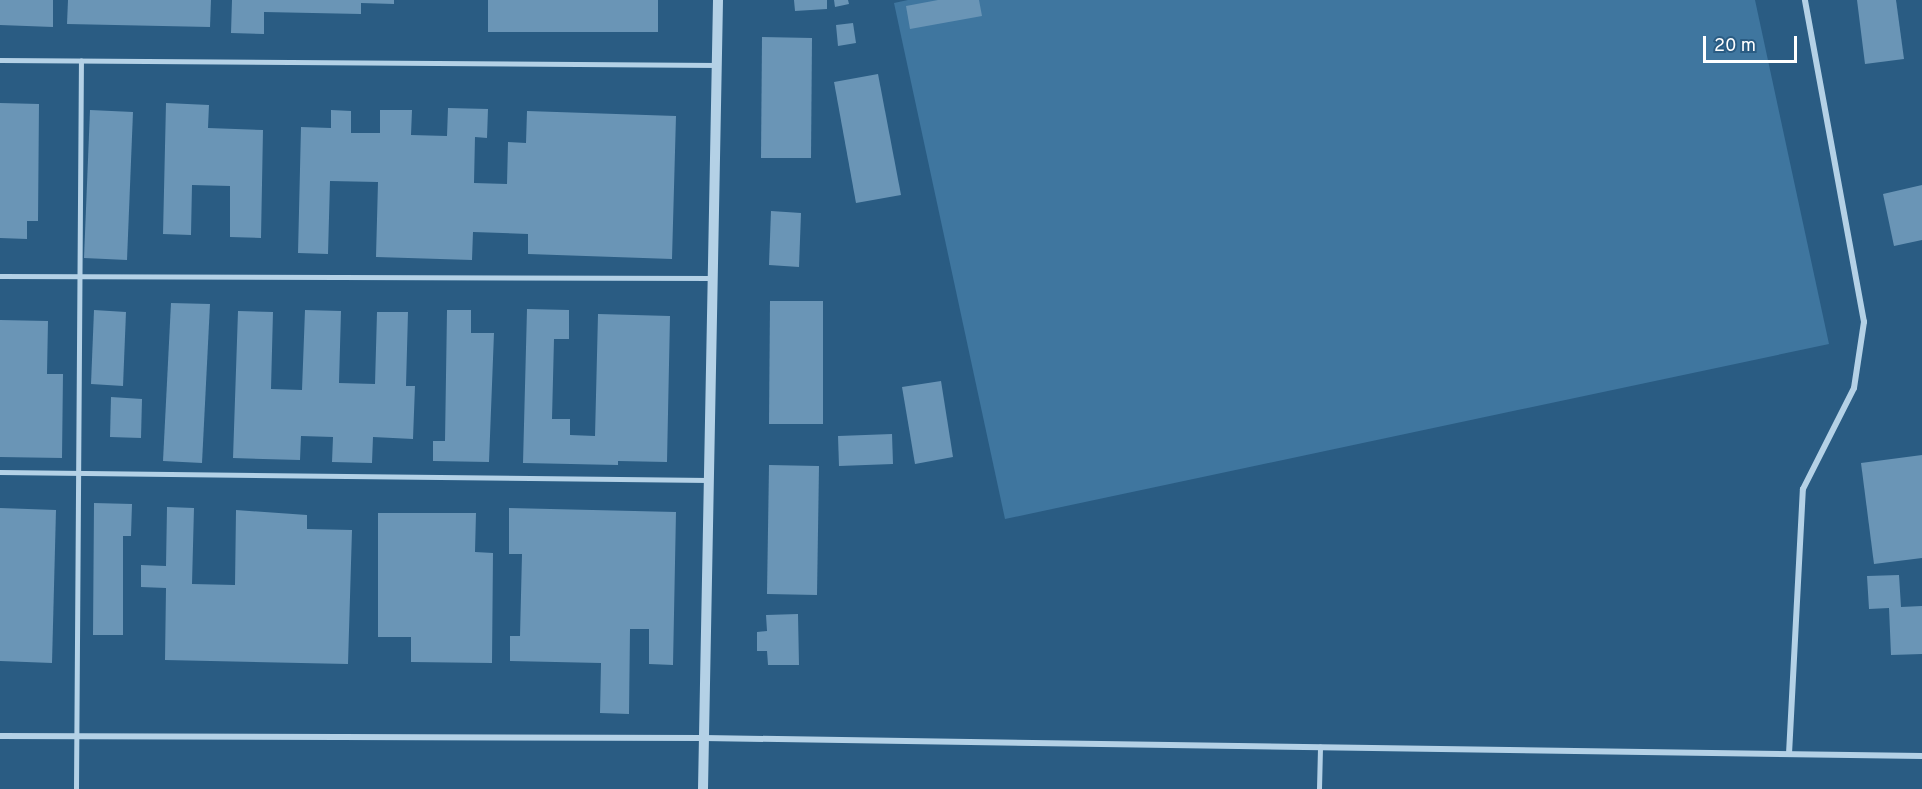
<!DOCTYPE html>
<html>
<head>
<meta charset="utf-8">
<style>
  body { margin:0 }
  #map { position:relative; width:1922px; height:789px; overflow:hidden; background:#2a5c83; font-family:Overpass,sans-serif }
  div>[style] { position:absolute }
  .green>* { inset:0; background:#3f769f }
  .building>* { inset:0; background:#6a95b6 }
  .service>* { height:4.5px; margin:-2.25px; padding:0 2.25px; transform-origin:2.25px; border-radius:2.25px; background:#b4d1e6 }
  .minor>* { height:6px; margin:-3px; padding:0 3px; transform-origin:3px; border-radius:3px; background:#b4d1e6 }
  .tertiary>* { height:10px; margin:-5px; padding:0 5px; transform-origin:5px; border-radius:5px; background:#b4d1e6 }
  span { translate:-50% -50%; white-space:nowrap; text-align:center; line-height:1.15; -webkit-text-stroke:4.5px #2a5c83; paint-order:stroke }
  .scale { position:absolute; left:1703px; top:36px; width:94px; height:27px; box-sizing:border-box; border:3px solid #fff; border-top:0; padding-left:8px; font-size:18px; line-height:21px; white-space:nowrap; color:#fff; -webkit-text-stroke:4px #2a5c83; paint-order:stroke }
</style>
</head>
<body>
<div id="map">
  <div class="green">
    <i style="clip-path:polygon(908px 0,1755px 0,1829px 344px,1005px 519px,894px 3px)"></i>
  </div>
  <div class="building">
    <i style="clip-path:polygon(0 0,53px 0,53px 27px,0 25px)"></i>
    <i style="clip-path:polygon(68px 0,211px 0,210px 27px,67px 24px)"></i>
    <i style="clip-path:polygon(232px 0,394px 0,394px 4px,361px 3px,361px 14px,264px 12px,264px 34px,231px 33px)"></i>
    <i style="clip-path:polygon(488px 0,658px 0,658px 32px,488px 32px)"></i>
    <i style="clip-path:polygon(794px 0,827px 0,827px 9px,795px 11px)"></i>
    <i style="clip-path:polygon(834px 0,848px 0,849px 4px,835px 7px)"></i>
    <i style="clip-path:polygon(938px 0,979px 0,982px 16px,910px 29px,906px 6px)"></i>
    <i style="clip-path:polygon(1857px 0,1896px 0,1904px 59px,1865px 64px)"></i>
    <i style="clip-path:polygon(853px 23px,856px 43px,838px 46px,836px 25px)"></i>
    <i style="clip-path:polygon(762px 37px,812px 38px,811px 158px,761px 158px)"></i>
    <i style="clip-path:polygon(878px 74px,901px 195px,856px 203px,834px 82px)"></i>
    <i style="clip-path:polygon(0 103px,39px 104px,38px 221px,27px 221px,27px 239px,0 238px)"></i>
    <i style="clip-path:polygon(166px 103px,209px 105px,208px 128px,263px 130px,261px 238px,230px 237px,230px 186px,192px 185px,191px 235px,163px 234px)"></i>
    <i style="clip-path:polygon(448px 108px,488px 109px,487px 138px,475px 137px,474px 183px,507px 184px,508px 142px,526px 143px,527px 111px,676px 116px,672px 259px,528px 254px,528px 234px,473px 232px,472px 260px,376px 257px,378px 182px,330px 181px,328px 254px,298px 253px,301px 127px,331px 128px,331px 110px,351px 111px,351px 133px,380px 133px,380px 110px,412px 110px,411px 135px,447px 136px)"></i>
    <i style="clip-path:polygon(90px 110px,133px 112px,127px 260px,84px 258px)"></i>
    <i style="clip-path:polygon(1922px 185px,1922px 240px,1894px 246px,1883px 194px)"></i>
    <i style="clip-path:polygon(771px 211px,801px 213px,799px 267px,769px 265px)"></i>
    <i style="clip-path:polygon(770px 301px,823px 301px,823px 424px,769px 424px)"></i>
    <i style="clip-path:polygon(171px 303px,210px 304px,202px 463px,163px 461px)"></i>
    <i style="clip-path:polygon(527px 309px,569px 310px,569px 339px,554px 339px,552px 419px,570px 419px,570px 435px,595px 436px,598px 314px,670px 316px,667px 462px,618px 461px,618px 465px,523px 463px)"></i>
    <i style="clip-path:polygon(94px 310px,126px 312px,123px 386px,91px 384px)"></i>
    <i style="clip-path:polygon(305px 310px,341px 311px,339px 383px,375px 384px,377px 312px,408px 312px,406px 386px,415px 386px,413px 439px,373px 437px,372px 463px,332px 462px,333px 437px,301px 436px,300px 460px,233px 458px,238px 311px,273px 312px,271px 389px,302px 390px)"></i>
    <i style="clip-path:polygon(447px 310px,471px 310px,471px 333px,494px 333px,489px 462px,433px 461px,433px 441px,445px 441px)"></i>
    <i style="clip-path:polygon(0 320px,48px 321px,47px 374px,63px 374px,62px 458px,0 457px)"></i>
    <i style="clip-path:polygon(941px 381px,953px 457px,915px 464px,902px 387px)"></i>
    <i style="clip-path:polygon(111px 397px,142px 399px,141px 438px,110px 437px)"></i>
    <i style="clip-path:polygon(892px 434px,893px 464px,839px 466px,838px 436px)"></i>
    <i style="clip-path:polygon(1922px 455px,1922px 558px,1874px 564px,1861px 463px)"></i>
    <i style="clip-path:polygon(769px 465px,819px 466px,817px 595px,767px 594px)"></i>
    <i style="clip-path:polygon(94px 503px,132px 504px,131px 536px,123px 536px,123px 635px,93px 635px)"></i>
    <i style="clip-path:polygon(167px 507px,194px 508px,192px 584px,235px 585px,236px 510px,307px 515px,307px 529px,352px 530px,348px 664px,165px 660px,166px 588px,141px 587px,141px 565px,166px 566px)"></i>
    <i style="clip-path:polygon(0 508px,56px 510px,52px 663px,0 661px)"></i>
    <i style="clip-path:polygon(509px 508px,676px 512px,673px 665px,649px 664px,649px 629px,630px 629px,629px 714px,600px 713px,601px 663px,510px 661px,510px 636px,520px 636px,522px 554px,509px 554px)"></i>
    <i style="clip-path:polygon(378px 513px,476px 513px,475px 552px,493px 553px,492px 663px,411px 662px,411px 637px,378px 637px)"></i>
    <i style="clip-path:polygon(1899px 575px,1901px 607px,1922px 606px,1922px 654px,1891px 655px,1889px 608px,1869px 609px,1867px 576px)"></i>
    <i style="clip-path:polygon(798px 614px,799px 665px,768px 665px,767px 651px,757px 651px,757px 632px,767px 631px,766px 615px)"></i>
  </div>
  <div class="service">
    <i style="left:0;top:60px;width:717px;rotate:0.4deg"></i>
    <i style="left:0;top:276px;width:713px;rotate:0.16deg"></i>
    <i style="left:0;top:472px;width:709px;rotate:0.65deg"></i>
    <i style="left:76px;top:789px;width:728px;rotate:-89.61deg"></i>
    <i style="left:1319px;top:789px;width:42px;rotate:-88.6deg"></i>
  </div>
  <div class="minor">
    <i style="left:0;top:736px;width:704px;rotate:0.16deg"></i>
    <i style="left:704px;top:738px;width:1218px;rotate:0.85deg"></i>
    <i style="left:1789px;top:754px;width:265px;rotate:-87deg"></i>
    <i style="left:1803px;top:489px;width:113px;rotate:-63.2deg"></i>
    <i style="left:1854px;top:388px;width:67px;rotate:-81.4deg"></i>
    <i style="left:1864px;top:322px;width:327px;rotate:-100.4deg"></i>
  </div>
  <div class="tertiary">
    <i style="left:703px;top:789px;width:789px;rotate:-88.91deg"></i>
  </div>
  <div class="scale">20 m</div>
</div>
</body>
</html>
